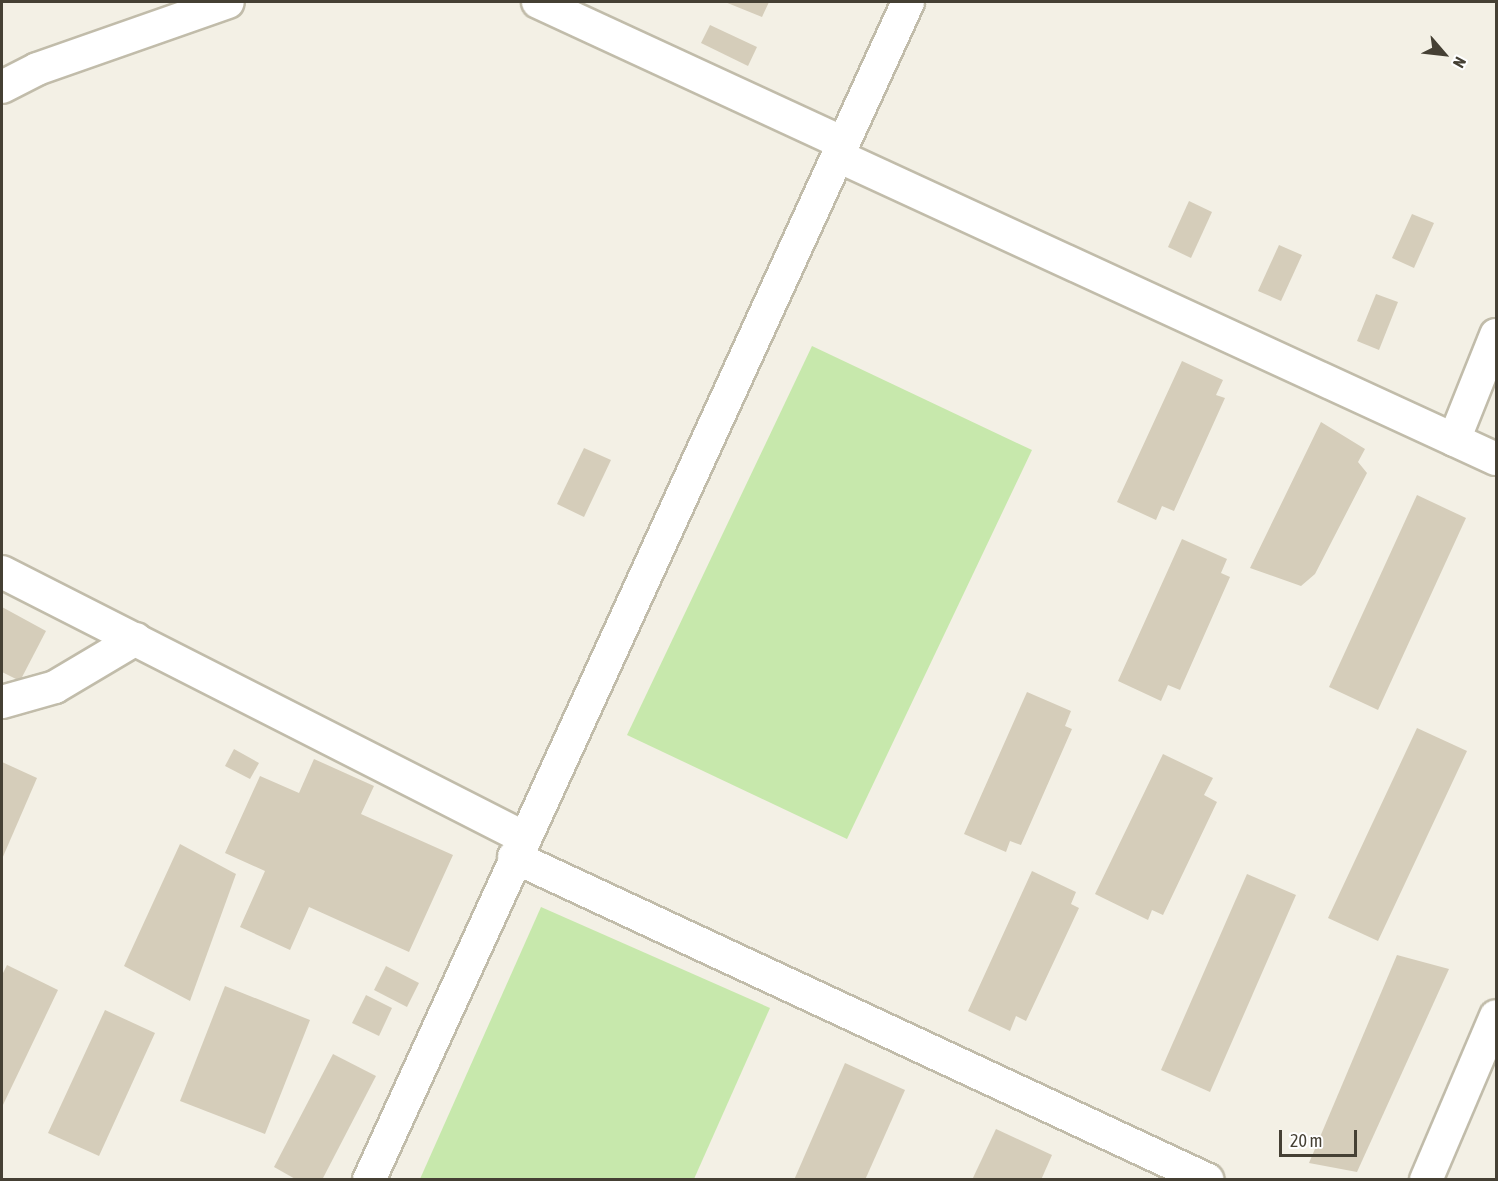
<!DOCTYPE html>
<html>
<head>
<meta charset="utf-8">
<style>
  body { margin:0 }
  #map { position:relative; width:1498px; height:1181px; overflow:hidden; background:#f3f0e5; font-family:"Asap Condensed",sans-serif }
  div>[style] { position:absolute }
  .green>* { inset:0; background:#c7e8ac }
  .building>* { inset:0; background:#d5cdba }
  .roads { filter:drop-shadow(2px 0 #c1bcaa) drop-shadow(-2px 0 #c1bcaa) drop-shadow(0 2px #c1bcaa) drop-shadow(0 -2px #c1bcaa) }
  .minor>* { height:32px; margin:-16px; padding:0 16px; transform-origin:16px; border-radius:16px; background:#fff }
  span { translate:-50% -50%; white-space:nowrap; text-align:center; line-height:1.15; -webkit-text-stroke:4.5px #fff; paint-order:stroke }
  .frame { position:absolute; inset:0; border:3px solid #454034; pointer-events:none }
  .north { position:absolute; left:1414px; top:24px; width:60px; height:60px; -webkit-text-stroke:4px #fff; paint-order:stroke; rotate:118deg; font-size:16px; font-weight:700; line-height:24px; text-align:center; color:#454034 }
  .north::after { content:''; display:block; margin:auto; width:21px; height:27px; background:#454034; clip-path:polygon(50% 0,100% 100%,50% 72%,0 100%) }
  .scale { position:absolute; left:1279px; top:1130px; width:78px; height:27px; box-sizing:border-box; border:3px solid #454034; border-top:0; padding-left:8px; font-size:18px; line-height:21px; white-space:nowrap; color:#454034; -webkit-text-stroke:4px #fff; paint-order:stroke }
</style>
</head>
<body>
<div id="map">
  <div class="green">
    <i style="clip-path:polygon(812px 346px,1032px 450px,847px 839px,627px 735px)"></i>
    <i style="clip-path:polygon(541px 907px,770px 1008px,694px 1179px,420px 1179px)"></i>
  </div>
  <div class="building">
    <i style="clip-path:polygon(725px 2px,769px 2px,762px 17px)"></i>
    <i style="clip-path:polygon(710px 25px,757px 47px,748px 66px,701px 43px)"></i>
    <i style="clip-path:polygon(1189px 201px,1212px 212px,1191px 258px,1168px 247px)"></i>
    <i style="clip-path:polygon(1412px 214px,1434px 223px,1414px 268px,1392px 258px)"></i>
    <i style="clip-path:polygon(1279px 245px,1302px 255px,1281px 301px,1258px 291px)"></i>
    <i style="clip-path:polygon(1376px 294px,1398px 302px,1379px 350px,1357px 341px)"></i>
    <i style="clip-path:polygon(1182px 361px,1223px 380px,1216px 395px,1225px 398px,1174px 511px,1162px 506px,1156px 520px,1117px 502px)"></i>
    <i style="clip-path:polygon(1321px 422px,1365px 449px,1358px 462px,1367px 473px,1315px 574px,1301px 586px,1250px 568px)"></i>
    <i style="clip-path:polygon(584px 448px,611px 460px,584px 517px,557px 504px)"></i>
    <i style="clip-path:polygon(1417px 495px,1466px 518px,1378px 710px,1329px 687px)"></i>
    <i style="clip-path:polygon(1182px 539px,1227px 559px,1221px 573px,1230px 577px,1180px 690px,1168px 685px,1161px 701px,1118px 681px)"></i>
    <i style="clip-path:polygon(2px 607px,46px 631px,20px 681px,2px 672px)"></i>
    <i style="clip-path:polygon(1027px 692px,1071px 711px,1065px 726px,1072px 729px,1021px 845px,1010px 841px,1006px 852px,964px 834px)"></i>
    <i style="clip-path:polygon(1417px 728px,1467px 751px,1378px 941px,1328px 918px)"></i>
    <i style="clip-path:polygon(234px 749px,259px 763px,250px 779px,225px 766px)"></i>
    <i style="clip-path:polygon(1163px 754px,1213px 778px,1204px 795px,1217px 802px,1163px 915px,1152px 910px,1148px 920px,1095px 894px)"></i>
    <i style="clip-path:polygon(314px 759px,374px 786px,361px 814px,453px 855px,409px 952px,309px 907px,290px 950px,240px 927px,265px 871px,225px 853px,260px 776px,299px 793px)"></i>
    <i style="clip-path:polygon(2px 762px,37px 778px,2px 859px)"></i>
    <i style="clip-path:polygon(180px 844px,236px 874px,190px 1001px,124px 966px)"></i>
    <i style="clip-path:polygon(1032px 871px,1076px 892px,1071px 904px,1079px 908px,1026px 1021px,1016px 1016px,1010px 1031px,968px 1011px)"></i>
    <i style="clip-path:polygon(1247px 874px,1296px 895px,1210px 1092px,1161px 1070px)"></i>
    <i style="clip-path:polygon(1397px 955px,1449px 969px,1357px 1172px,1309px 1163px)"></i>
    <i style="clip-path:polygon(7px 965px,58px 990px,2px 1107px,2px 975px)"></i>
    <i style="clip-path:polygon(386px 966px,419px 983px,407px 1007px,374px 990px)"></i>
    <i style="clip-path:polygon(225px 986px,310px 1020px,265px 1134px,180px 1101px)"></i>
    <i style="clip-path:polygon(366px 995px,392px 1008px,379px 1036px,352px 1023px)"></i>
    <i style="clip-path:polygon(105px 1010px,155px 1033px,99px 1156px,48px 1133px)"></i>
    <i style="clip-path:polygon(333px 1054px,376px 1076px,322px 1180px,297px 1180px,274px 1167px)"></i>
    <i style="clip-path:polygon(845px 1063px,905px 1090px,865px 1180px,794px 1180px)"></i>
    <i style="clip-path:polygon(996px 1129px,1052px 1155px,1041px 1180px,972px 1180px)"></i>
  </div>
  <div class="roads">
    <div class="minor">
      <i style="left:538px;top:2px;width:336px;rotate:24.8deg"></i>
      <i style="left:2px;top:87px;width:39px;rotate:-27deg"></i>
      <i style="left:37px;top:69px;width:202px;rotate:-19.3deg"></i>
      <i style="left:838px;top:156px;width:724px;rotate:24.73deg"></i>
      <i style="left:1454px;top:440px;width:113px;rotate:-68.2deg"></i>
      <i style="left:2px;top:572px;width:585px;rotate:26.96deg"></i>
      <i style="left:2px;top:702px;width:55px;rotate:-15.8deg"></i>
      <i style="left:55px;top:687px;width:94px;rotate:-30.7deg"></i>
      <i style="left:514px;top:857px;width:765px;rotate:24.96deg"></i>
      <i style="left:369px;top:1180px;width:1295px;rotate:-65.41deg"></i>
      <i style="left:1426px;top:1180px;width:178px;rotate:-66.9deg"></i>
    </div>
  </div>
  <div class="frame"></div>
  <div class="north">N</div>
  <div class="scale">20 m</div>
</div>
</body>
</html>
